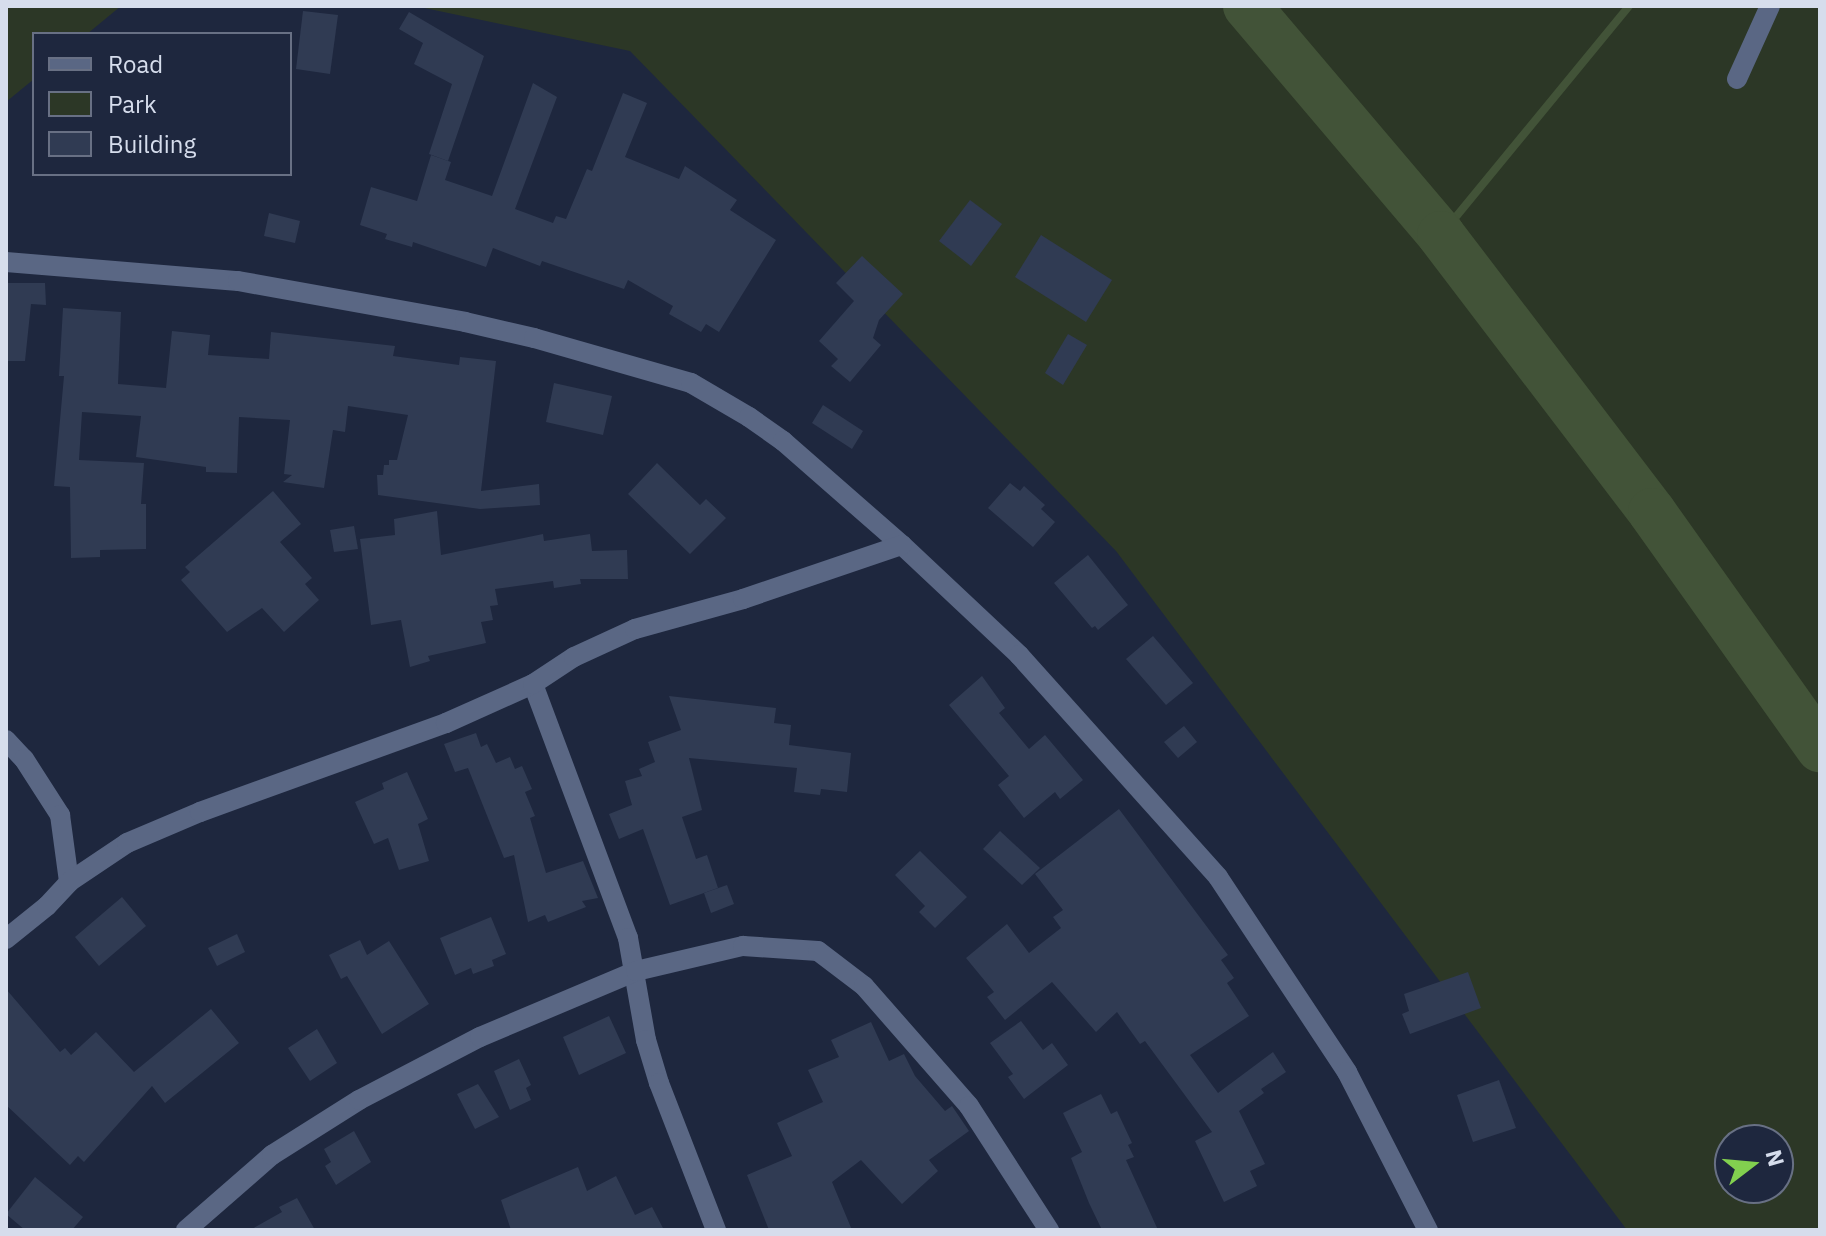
<!DOCTYPE html>
<html>
<head>
<meta charset="utf-8">
<style>
  body { margin:0 }
  #map { position:relative; width:1826px; height:1236px; overflow:hidden; background:#1e273e; font-family:"IBM Plex Sans",sans-serif }
  div>[style] { position:absolute }
  .green>* { inset:0; background:#2c3726 }
  .stream>* { height:8px; margin:-4px; padding:0 4px; transform-origin:4px; border-radius:4px; background:#425338 }
  .river>* { height:48px; margin:-24px; padding:0 24px; transform-origin:24px; border-radius:24px; background:#425338 }
  .building>* { inset:0; background:#303b53 }
  .minor>* { height:20px; margin:-10px; padding:0 10px; transform-origin:10px; border-radius:10px; background:#5a6784 }
  span { translate:-50% -50%; white-space:nowrap; text-align:center; line-height:1.15; -webkit-text-stroke:7px #1e273e; paint-order:stroke }
  .frame { position:absolute; inset:0; border:8px solid #d6ddec; pointer-events:none }
  .legend { position:absolute; left:32px; top:32px; width:260px; height:144px; box-sizing:border-box; background:#1e273e; border:2px solid #687084; margin:0; padding:10px 14px; list-style:none; font-size:24px; color:#d6ddec }
  .legend li { display:flex; align-items:center; gap:16px; height:40px }
  .legend b { width:40px; border:2px solid #687084 }
  .north { position:absolute; left:1714px; top:1124px; width:80px; height:80px; box-sizing:border-box; background:#1e273e; border:2px solid #687084; border-radius:50%; rotate:74deg; font-size:22px; font-weight:700; line-height:32px; text-align:center; color:#d6ddec }
  .north::after { content:''; display:block; margin:auto; width:28px; height:36px; background:#82d04f; clip-path:polygon(50% 0,100% 100%,50% 72%,0 100%) }
</style>
</head>
<body>
<div id="map">
  <div class="green">
    <i style="clip-path:polygon(6px 6px,121px 6px,87px 34px,34px 34px,34px 79px,6px 102px)"></i>
    <i style="clip-path:polygon(evenodd,415px 6px,1820px 6px,1820px 1230px,1627px 1230px,1116px 551px,630px 51px,415px 6px,1730px 1140px,1778px 1140px,1778px 1188px,1730px 1188px,1730px 1140px)"></i>
  </div>
  <div class="stream">
    <i style="left:1441px;top:235px;width:296px;rotate:-50.6deg"></i>
  </div>
  <div class="river">
    <i style="left:1247px;top:6px;width:300px;rotate:49.7deg"></i>
    <i style="left:1441px;top:235px;width:348px;rotate:52.7deg"></i>
    <i style="left:1652px;top:512px;width:290px;rotate:54.6deg"></i>
  </div>
  <div class="building">
    <i style="clip-path:polygon(303px 11px,338px 15px,330px 74px,296px 69px)"></i>
    <i style="clip-path:polygon(409px 12px,484px 56px,448px 161px,429px 154px,452px 84px,414px 64px,423px 43px,399px 29px)"></i>
    <i style="clip-path:polygon(533px 83px,557px 97px,515px 209px,553px 223px,556px 216px,566px 219px,587px 169px,592px 171px,623px 93px,647px 103px,625px 157px,679px 179px,685px 166px,737px 200px,730px 210px,776px 240px,719px 332px,706px 324px,701px 332px,669px 314px,673px 306px,628px 280px,624px 289px,542px 261px,540px 266px,493px 248px,486px 267px,413px 242px,412px 247px,385px 239px,387px 234px,360px 225px,371px 187px,417px 201px,431px 155px,451px 162px,445px 180px,492px 196px)"></i>
    <i style="clip-path:polygon(970px 200px,1002px 224px,971px 266px,939px 241px)"></i>
    <i style="clip-path:polygon(269px 213px,300px 221px,295px 243px,264px 236px)"></i>
    <i style="clip-path:polygon(1041px 235px,1112px 280px,1086px 322px,1015px 277px)"></i>
    <i style="clip-path:polygon(862px 256px,903px 294px,879px 320px,873px 338px,881px 345px,850px 382px,831px 366px,838px 359px,819px 341px,854px 301px,836px 283px)"></i>
    <i style="clip-path:polygon(6px 283px,45px 283px,46px 305px,31px 304px,25px 361px,6px 361px)"></i>
    <i style="clip-path:polygon(63px 308px,121px 312px,118px 384px,166px 388px,172px 331px,210px 335px,208px 355px,269px 359px,271px 332px,395px 346px,393px 356px,459px 365px,460px 357px,496px 361px,481px 491px,539px 484px,540px 505px,480px 509px,378px 495px,377px 475px,383px 475px,384px 465px,389px 465px,389px 460px,397px 460px,408px 415px,348px 406px,345px 432px,333px 430px,324px 488px,283px 482px,292px 475px,284px 474px,290px 420px,239px 417px,237px 473px,206px 472px,206px 467px,136px 457px,141px 416px,82px 412px,79px 460px,144px 463px,141px 504px,146px 504px,146px 549px,100px 550px,100px 557px,71px 558px,70px 487px,54px 486px,64px 376px,59px 376px)"></i>
    <i style="clip-path:polygon(1068px 334px,1087px 345px,1063px 385px,1045px 373px)"></i>
    <i style="clip-path:polygon(554px 383px,612px 396px,603px 435px,546px 422px)"></i>
    <i style="clip-path:polygon(823px 405px,863px 431px,852px 449px,812px 423px)"></i>
    <i style="clip-path:polygon(657px 463px,700px 505px,706px 499px,726px 518px,690px 554px,628px 494px)"></i>
    <i style="clip-path:polygon(1010px 483px,1020px 491px,1024px 486px,1045px 505px,1041px 509px,1055px 522px,1033px 547px,988px 508px)"></i>
    <i style="clip-path:polygon(273px 491px,301px 524px,280px 542px,312px 578px,305px 584px,319px 600px,284px 632px,262px 608px,227px 632px,181px 580px,190px 572px,185px 567px)"></i>
    <i style="clip-path:polygon(437px 511px,441px 555px,543px 534px,544px 541px,590px 534px,592px 551px,627px 550px,628px 579px,580px 579px,581px 584px,554px 588px,553px 581px,495px 589px,498px 605px,490px 606px,493px 620px,481px 622px,486px 643px,428px 656px,430px 661px,410px 667px,401px 620px,371px 625px,360px 539px,395px 535px,394px 519px)"></i>
    <i style="clip-path:polygon(354px 526px,358px 549px,334px 552px,330px 530px)"></i>
    <i style="clip-path:polygon(1088px 555px,1128px 605px,1098px 630px,1095px 626px,1092px 628px,1054px 583px)"></i>
    <i style="clip-path:polygon(1153px 636px,1193px 683px,1166px 705px,1126px 659px)"></i>
    <i style="clip-path:polygon(982px 676px,1005px 708px,999px 713px,1029px 749px,1045px 735px,1083px 780px,1060px 799px,1055px 792px,1024px 818px,998px 785px,1009px 776px,949px 705px)"></i>
    <i style="clip-path:polygon(669px 696px,776px 708px,774px 723px,791px 725px,789px 745px,851px 753px,847px 792px,821px 789px,820px 795px,794px 792px,797px 768px,689px 758px,702px 810px,682px 817px,696px 859px,707px 855px,718px 888px,670px 905px,643px 829px,619px 839px,609px 814px,632px 805px,625px 781px,642px 776px,639px 769px,655px 762px,648px 742px,681px 730px)"></i>
    <i style="clip-path:polygon(1184px 726px,1197px 742px,1178px 758px,1164px 742px)"></i>
    <i style="clip-path:polygon(476px 733px,481px 747px,487px 744px,496px 763px,510px 757px,515px 769px,522px 766px,532px 789px,525px 792px,535px 816px,530px 818px,546px 873px,583px 861px,598px 898px,582px 901px,586px 907px,548px 922px,545px 915px,528px 922px,514px 855px,504px 858px,468px 768px,455px 772px,444px 744px)"></i>
    <i style="clip-path:polygon(407px 772px,428px 819px,418px 824px,429px 861px,399px 870px,388px 838px,374px 844px,355px 802px,384px 789px,382px 783px)"></i>
    <i style="clip-path:polygon(1119px 809px,1228px 955px,1221px 960px,1234px 978px,1227px 983px,1249px 1016px,1190px 1055px,1218px 1093px,1273px 1052px,1286px 1072px,1261px 1089px,1264px 1093px,1239px 1111px,1265px 1164px,1250px 1171px,1257px 1186px,1224px 1202px,1195px 1141px,1212px 1132px,1145px 1041px,1140px 1044px,1117px 1012px,1096px 1032px,1052px 982px,1005px 1020px,987px 997px,994px 992px,966px 958px,1007px 924px,1029px 953px,1061px 928px,1053px 917px,1063px 910px,1035px 874px)"></i>
    <i style="clip-path:polygon(1000px 831px,1040px 868px,1022px 885px,983px 849px)"></i>
    <i style="clip-path:polygon(920px 851px,967px 897px,935px 928px,919px 912px,925px 906px,895px 875px)"></i>
    <i style="clip-path:polygon(727px 885px,734px 904px,711px 913px,704px 893px)"></i>
    <i style="clip-path:polygon(122px 897px,146px 926px,99px 966px,75px 937px)"></i>
    <i style="clip-path:polygon(491px 917px,506px 954px,492px 960px,494px 966px,473px 974px,471px 968px,455px 975px,440px 938px)"></i>
    <i style="clip-path:polygon(237px 934px,245px 952px,217px 966px,208px 948px)"></i>
    <i style="clip-path:polygon(360px 940px,367px 955px,389px 941px,429px 1004px,382px 1034px,347px 976px,341px 979px,329px 955px)"></i>
    <i style="clip-path:polygon(1468px 972px,1481px 1008px,1410px 1034px,1402px 1014px,1409px 1011px,1404px 994px)"></i>
    <i style="clip-path:polygon(6px 989px,60px 1052px,65px 1048px,71px 1055px,96px 1032px,134px 1072px,211px 1009px,239px 1043px,165px 1103px,152px 1086px,84px 1162px,78px 1156px,70px 1165px,6px 1105px)"></i>
    <i style="clip-path:polygon(609px 1016px,626px 1053px,579px 1075px,563px 1037px)"></i>
    <i style="clip-path:polygon(1021px 1021px,1043px 1050px,1052px 1043px,1068px 1065px,1024px 1099px,1008px 1077px,1013px 1074px,990px 1043px)"></i>
    <i style="clip-path:polygon(871px 1022px,889px 1061px,904px 1054px,915px 1076px,945px 1111px,952px 1106px,969px 1131px,929px 1160px,938px 1171px,902px 1204px,861px 1160px,832px 1182px,852px 1230px,769px 1230px,747px 1175px,792px 1156px,777px 1123px,823px 1102px,808px 1070px,839px 1057px,831px 1040px)"></i>
    <i style="clip-path:polygon(317px 1029px,337px 1063px,310px 1081px,288px 1048px)"></i>
    <i style="clip-path:polygon(519px 1059px,531px 1085px,526px 1088px,531px 1100px,510px 1110px,494px 1071px)"></i>
    <i style="clip-path:polygon(1499px 1080px,1516px 1128px,1473px 1142px,1457px 1095px)"></i>
    <i style="clip-path:polygon(478px 1084px,499px 1117px,475px 1129px,457px 1094px)"></i>
    <i style="clip-path:polygon(1101px 1094px,1111px 1114px,1117px 1111px,1132px 1143px,1128px 1145px,1134px 1157px,1126px 1160px,1158px 1230px,1102px 1230px,1089px 1203px,1071px 1158px,1082px 1152px,1063px 1113px)"></i>
    <i style="clip-path:polygon(354px 1131px,371px 1162px,336px 1185px,325px 1166px,331px 1162px,324px 1149px)"></i>
    <i style="clip-path:polygon(578px 1167px,587px 1191px,616px 1176px,635px 1215px,652px 1207px,664px 1230px,511px 1230px,501px 1200px)"></i>
    <i style="clip-path:polygon(35px 1177px,83px 1217px,72px 1230px,25px 1230px,6px 1214px)"></i>
    <i style="clip-path:polygon(297px 1198px,315px 1230px,250px 1230px,282px 1212px,279px 1207px)"></i>
  </div>
  <div class="minor">
    <i style="left:1737px;top:79px;width:80px;rotate:-65.7deg"></i>
    <i style="left:6px;top:262px;width:233px;rotate:4.7deg"></i>
    <i style="left:238px;top:281px;width:231px;rotate:10.2deg"></i>
    <i style="left:465px;top:322px;width:71px;rotate:13.1deg"></i>
    <i style="left:534px;top:338px;width:163px;rotate:16deg"></i>
    <i style="left:691px;top:383px;width:67px;rotate:30.4deg"></i>
    <i style="left:749px;top:417px;width:42px;rotate:35.2deg"></i>
    <i style="left:783px;top:441px;width:158px;rotate:41.2deg"></i>
    <i style="left:902px;top:545px;width:161px;rotate:43.2deg"></i>
    <i style="left:1019px;top:655px;width:298px;rotate:48.1deg"></i>
    <i style="left:1218px;top:877px;width:234px;rotate:56.5deg"></i>
    <i style="left:1347px;top:1072px;width:178px;rotate:62.9deg"></i>
    <i style="left:533px;top:684px;width:271px;rotate:69.5deg"></i>
    <i style="left:628px;top:938px;width:104px;rotate:80deg"></i>
    <i style="left:646px;top:1040px;width:45px;rotate:73.2deg"></i>
    <i style="left:659px;top:1083px;width:158px;rotate:68.8deg"></i>
    <i style="left:6px;top:740px;width:26px;rotate:47deg"></i>
    <i style="left:24px;top:759px;width:67px;rotate:57.3deg"></i>
    <i style="left:60px;top:815px;width:68px;rotate:82.3deg"></i>
    <i style="left:6px;top:939px;width:53px;rotate:-38.8deg"></i>
    <i style="left:47px;top:906px;width:33px;rotate:-47deg"></i>
    <i style="left:69px;top:882px;width:70px;rotate:-33.9deg"></i>
    <i style="left:127px;top:843px;width:79px;rotate:-23deg"></i>
    <i style="left:200px;top:812px;width:262px;rotate:-19.9deg"></i>
    <i style="left:446px;top:723px;width:95px;rotate:-24.1deg"></i>
    <i style="left:533px;top:684px;width:49px;rotate:-33.4deg"></i>
    <i style="left:574px;top:657px;width:67px;rotate:-24.7deg"></i>
    <i style="left:635px;top:629px;width:112px;rotate:-15.5deg"></i>
    <i style="left:743px;top:599px;width:168px;rotate:-18.8deg"></i>
    <i style="left:186px;top:1230px;width:114px;rotate:-41.1deg"></i>
    <i style="left:272px;top:1155px;width:103px;rotate:-32.3deg"></i>
    <i style="left:359px;top:1100px;width:136px;rotate:-27.5deg"></i>
    <i style="left:480px;top:1037px;width:169px;rotate:-22.9deg"></i>
    <i style="left:636px;top:971px;width:110px;rotate:-13.2deg"></i>
    <i style="left:743px;top:946px;width:75px;rotate:3.8deg"></i>
    <i style="left:818px;top:951px;width:58px;rotate:37.3deg"></i>
    <i style="left:864px;top:986px;width:159px;rotate:48.8deg"></i>
    <i style="left:969px;top:1106px;width:148px;rotate:57.2deg"></i>
  </div>
  <div class="frame"></div>
  <ul class="legend">
  <li><b style="height:10px;background:#5a6784"></b>Road</li>
  <li><b style="height:22px;background:#2c3726"></b>Park</li>
  <li><b style="height:22px;background:#303b53"></b>Building</li>
  </ul>
  <div class="north">N</div>
</div>
</body>
</html>
